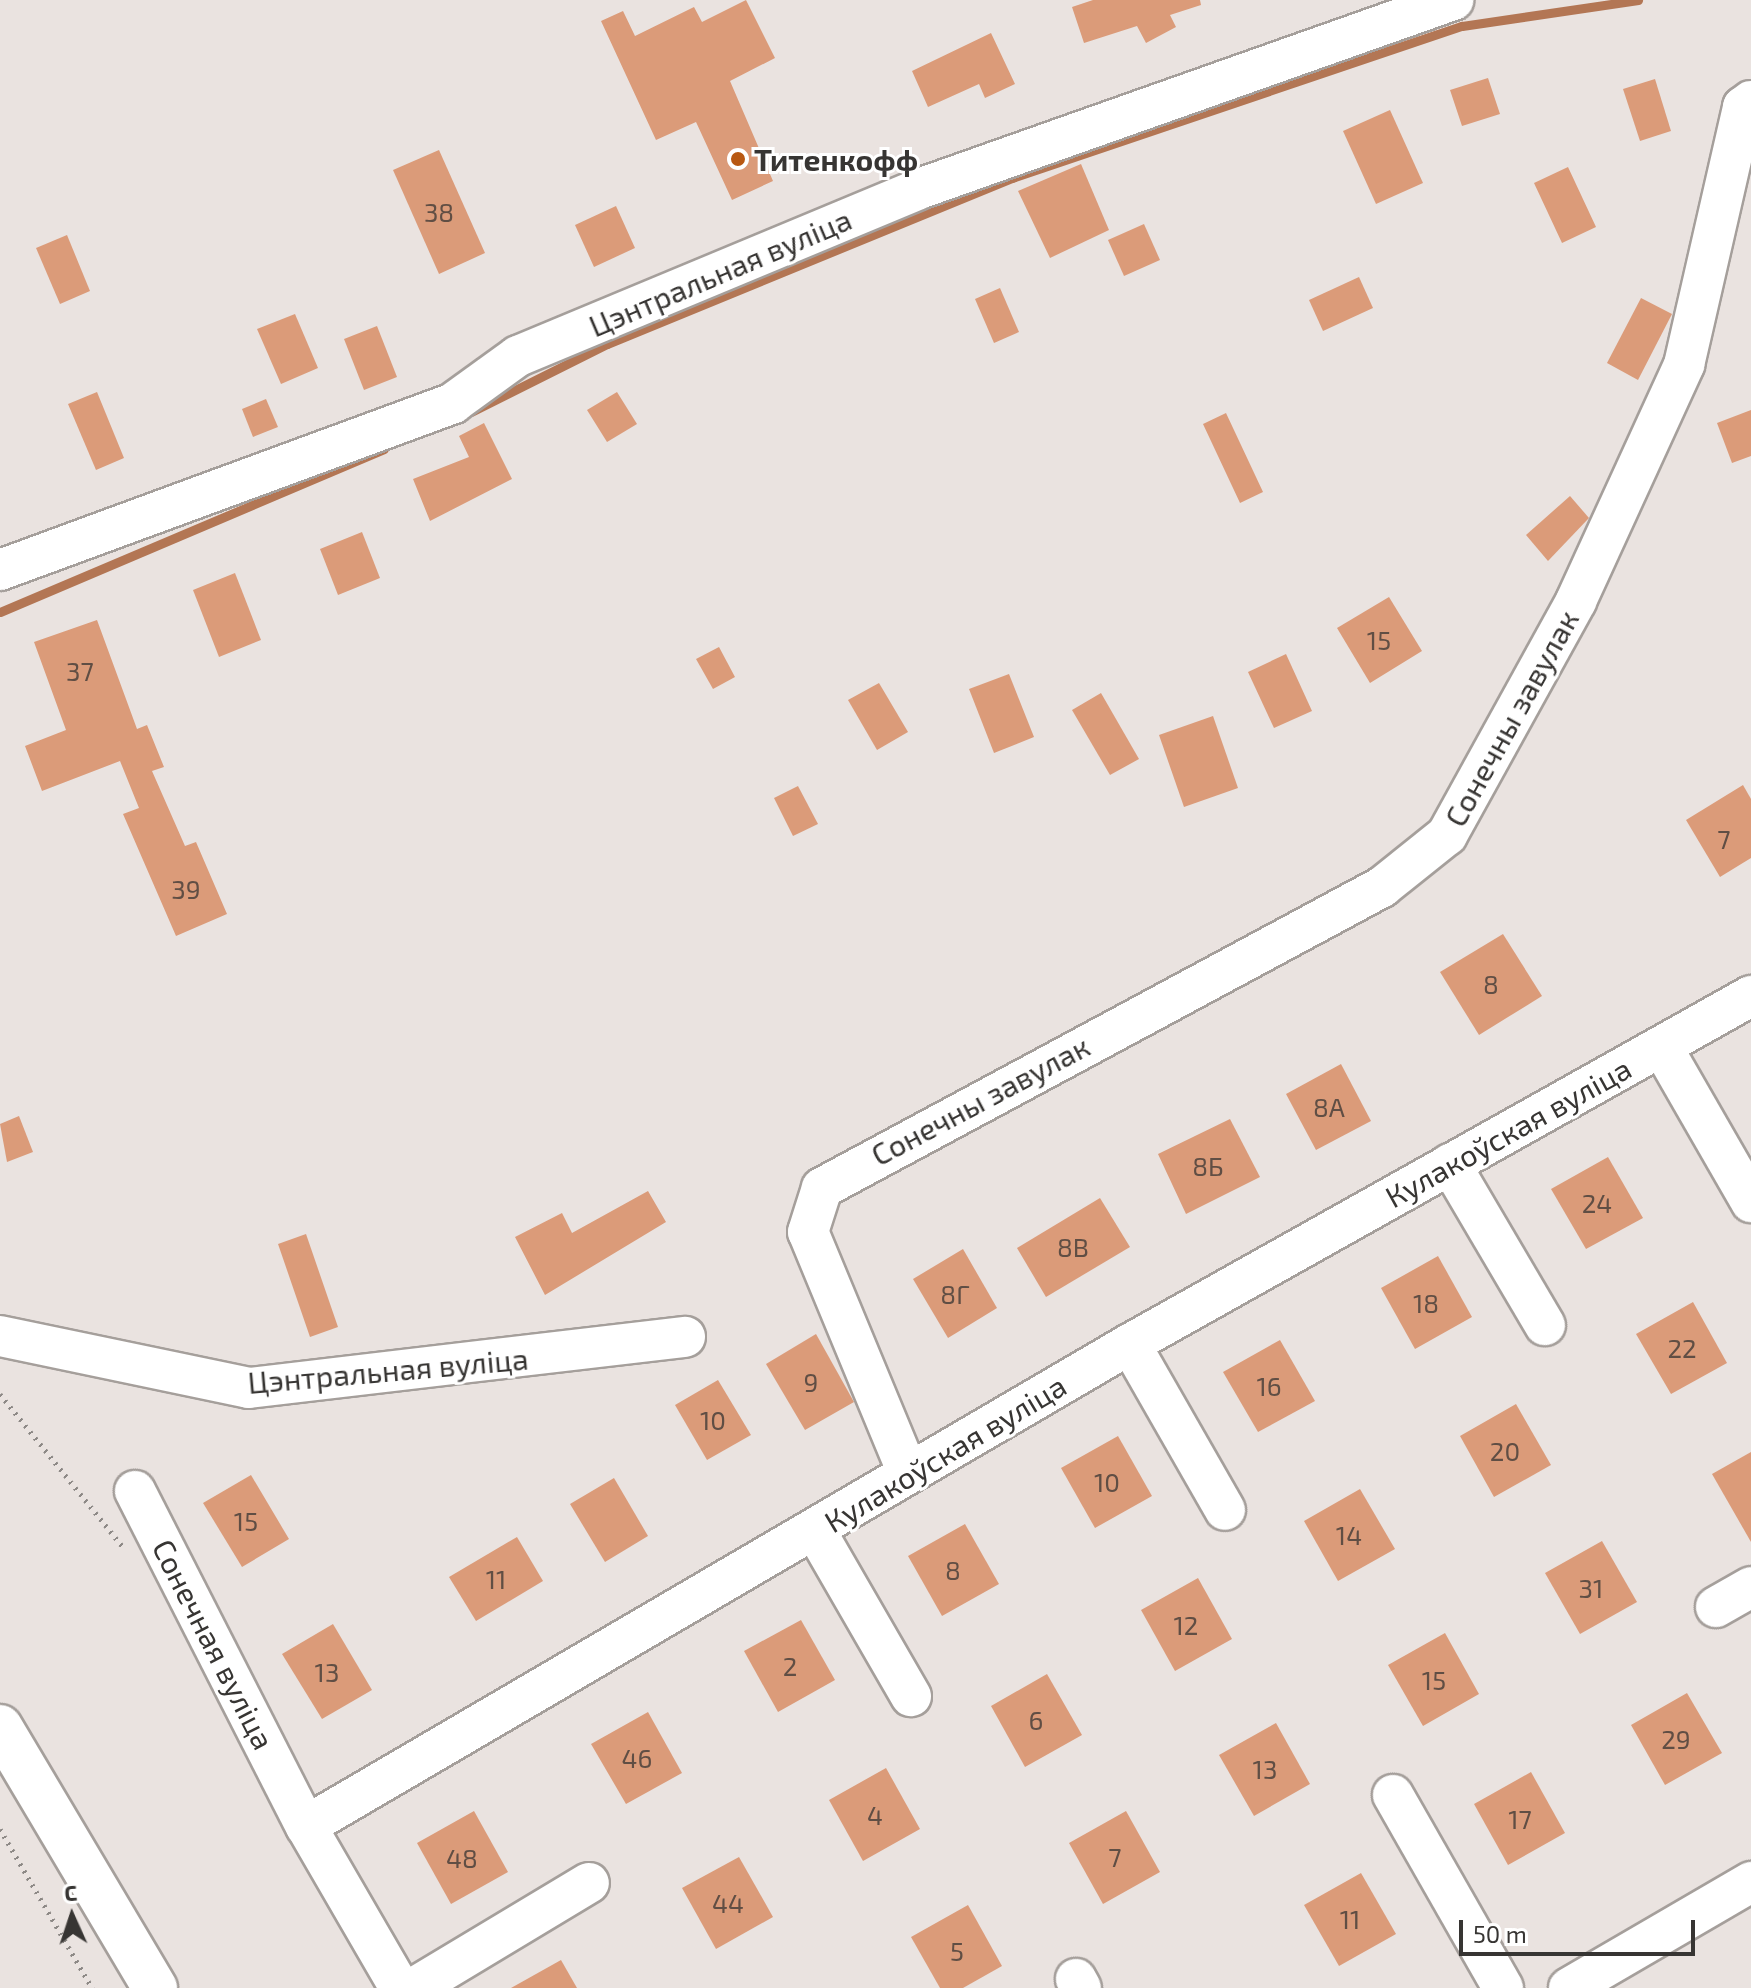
<!DOCTYPE html>
<html>
<head>
<meta charset="utf-8">
<style>
  body { margin:0 }
  #map { position:relative; width:1751px; height:1988px; overflow:hidden; background:#eae3e0; font-family:"Exo 2",sans-serif }
  div>[style] { position:absolute }
  .stream>* { height:9px; margin:-4.5px; padding:0 4.5px; transform-origin:4.5px; border-radius:4.5px; background:#b37654 }
  .building>* { inset:0; background:#db9b79 }
  .path>* { height:5px; margin-top:-2.5px; transform-origin:0; background:repeating-linear-gradient(90deg,#8d8986 0 2px,transparent 0 8px) }
  .roads { filter:drop-shadow(2px 0 #a59f9b) drop-shadow(-2px 0 #a59f9b) drop-shadow(0 2px #a59f9b) drop-shadow(0 -2px #a59f9b) }
  .minor>* { height:40px; margin:-20px; padding:0 20px; transform-origin:20px; border-radius:20px; background:#fff }
  .major>* { height:44px; margin:-22px; padding:0 22px; transform-origin:22px; border-radius:22px; background:#fff }
  .dots>* { width:22px; height:22px; translate:-50% -50%; box-sizing:border-box; border:4px solid #fff; border-radius:50% }
  span { translate:-50% -50%; white-space:nowrap; text-align:center; line-height:1.15; -webkit-text-stroke:6px #fff; paint-order:stroke }
  .number-label { font-size:26px; color:#604e44 }
  .number-label span { -webkit-text-stroke-width:0 }
  .poi-label { font-size:30px; color:#373533; font-weight:700 }
  .left { translate:0 -50%; text-align:left }
  .street-label { font-size:30px; color:#373533 }
  .north { position:absolute; left:32px; top:1876px; width:80px; height:80px; -webkit-text-stroke:6px #fff; paint-order:stroke; rotate:357deg; font-size:22px; font-weight:700; line-height:32px; text-align:center; color:#373533 }
  .north::after { content:''; display:block; margin:auto; width:28px; height:36px; background:#373533; clip-path:polygon(50% 0,100% 100%,50% 72%,0 100%) }
  .scale { position:absolute; left:1459px; top:1920px; width:236px; height:36px; box-sizing:border-box; border:4px solid #373533; border-top:0; padding-left:10px; font-size:24px; line-height:28px; white-space:nowrap; color:#373533; -webkit-text-stroke:6px #fff; paint-order:stroke }
</style>
</head>
<body>
<div id="map">
  <div class="stream">
    <i style="left:471px;top:412px;width:152px;rotate:-26.6deg"></i>
    <i style="left:607px;top:344px;width:438px;rotate:-22.3deg"></i>
    <i style="left:1012px;top:178px;width:475px;rotate:-18.7deg"></i>
    <i style="left:1462px;top:26px;width:178px;rotate:-8.4deg"></i>
    <i style="left:0;top:612px;width:417px;rotate:-23deg"></i>
  </div>
  <div class="building">
    <i style="clip-path:polygon(746px 0,775px 58px,730px 81px,773px 181px,732px 200px,696px 122px,656px 140px,601px 21px,623px 11px,635px 36px,694px 7px,702px 22px)"></i>
    <i style="clip-path:polygon(1093px 0,1200px 0,1201px 5px,1170px 15px,1176px 27px,1146px 43px,1137px 26px,1084px 43px,1072px 7px)"></i>
    <i style="clip-path:polygon(991px 33px,1015px 84px,985px 98px,979px 84px,928px 107px,912px 71px)"></i>
    <i style="clip-path:polygon(1488px 78px,1500px 114px,1462px 126px,1450px 90px)"></i>
    <i style="clip-path:polygon(1655px 79px,1671px 131px,1640px 141px,1623px 89px)"></i>
    <i style="clip-path:polygon(1390px 110px,1423px 183px,1376px 204px,1343px 131px)"></i>
    <i style="clip-path:polygon(439px 150px,485px 253px,439px 274px,393px 170px)"></i>
    <i style="clip-path:polygon(1081px 164px,1109px 230px,1050px 258px,1018px 191px)"></i>
    <i style="clip-path:polygon(1568px 167px,1596px 227px,1562px 243px,1534px 183px)"></i>
    <i style="clip-path:polygon(616px 206px,635px 248px,594px 267px,575px 225px)"></i>
    <i style="clip-path:polygon(1144px 224px,1160px 260px,1124px 276px,1108px 240px)"></i>
    <i style="clip-path:polygon(67px 235px,90px 291px,60px 304px,36px 248px)"></i>
    <i style="clip-path:polygon(1359px 277px,1373px 308px,1323px 331px,1309px 300px)"></i>
    <i style="clip-path:polygon(1000px 288px,1019px 332px,994px 343px,975px 299px)"></i>
    <i style="clip-path:polygon(1641px 298px,1672px 314px,1638px 380px,1607px 363px)"></i>
    <i style="clip-path:polygon(295px 314px,318px 368px,281px 384px,257px 329px)"></i>
    <i style="clip-path:polygon(377px 326px,397px 377px,364px 390px,344px 339px)"></i>
    <i style="clip-path:polygon(97px 392px,124px 458px,96px 470px,68px 404px)"></i>
    <i style="clip-path:polygon(617px 392px,637px 424px,607px 442px,587px 410px)"></i>
    <i style="clip-path:polygon(266px 399px,278px 427px,253px 437px,242px 409px)"></i>
    <i style="clip-path:polygon(1751px 410px,1751px 456px,1732px 463px,1717px 423px)"></i>
    <i style="clip-path:polygon(1226px 413px,1263px 492px,1240px 503px,1203px 424px)"></i>
    <i style="clip-path:polygon(484px 423px,512px 479px,430px 521px,413px 479px,469px 457px,459px 436px)"></i>
    <i style="clip-path:polygon(1570px 496px,1589px 518px,1548px 561px,1526px 535px)"></i>
    <i style="clip-path:polygon(362px 532px,380px 578px,338px 595px,320px 549px)"></i>
    <i style="clip-path:polygon(235px 573px,261px 640px,219px 657px,193px 590px)"></i>
    <i style="clip-path:polygon(1389px 597px,1422px 651px,1370px 683px,1337px 628px)"></i>
    <i style="clip-path:polygon(97px 620px,137px 729px,147px 725px,164px 767px,152px 771px,185px 846px,196px 842px,227px 914px,176px 936px,123px 814px,139px 808px,120px 761px,42px 791px,25px 746px,66px 730px,34px 642px)"></i>
    <i style="clip-path:polygon(719px 647px,735px 677px,713px 689px,696px 659px)"></i>
    <i style="clip-path:polygon(1286px 654px,1312px 711px,1274px 728px,1248px 672px)"></i>
    <i style="clip-path:polygon(1009px 674px,1034px 737px,994px 753px,969px 689px)"></i>
    <i style="clip-path:polygon(879px 683px,908px 732px,877px 750px,848px 700px)"></i>
    <i style="clip-path:polygon(1101px 693px,1139px 759px,1110px 775px,1072px 710px)"></i>
    <i style="clip-path:polygon(1213px 716px,1238px 788px,1184px 807px,1159px 735px)"></i>
    <i style="clip-path:polygon(1743px 785px,1751px 799px,1751px 858px,1720px 877px,1686px 820px)"></i>
    <i style="clip-path:polygon(798px 786px,818px 824px,793px 836px,774px 798px)"></i>
    <i style="clip-path:polygon(1503px 934px,1542px 996px,1479px 1035px,1440px 972px)"></i>
    <i style="clip-path:polygon(1341px 1064px,1371px 1121px,1316px 1150px,1286px 1094px)"></i>
    <i style="clip-path:polygon(19px 1116px,33px 1152px,7px 1162px,0 1124px)"></i>
    <i style="clip-path:polygon(1230px 1119px,1260px 1177px,1186px 1214px,1158px 1154px)"></i>
    <i style="clip-path:polygon(1608px 1157px,1643px 1218px,1586px 1249px,1551px 1189px)"></i>
    <i style="clip-path:polygon(648px 1191px,666px 1222px,545px 1295px,515px 1237px,562px 1213px,572px 1233px)"></i>
    <i style="clip-path:polygon(1100px 1198px,1130px 1247px,1046px 1297px,1017px 1248px)"></i>
    <i style="clip-path:polygon(306px 1234px,338px 1327px,310px 1337px,278px 1244px)"></i>
    <i style="clip-path:polygon(963px 1249px,997px 1308px,948px 1338px,913px 1279px)"></i>
    <i style="clip-path:polygon(1438px 1256px,1472px 1317px,1415px 1349px,1381px 1288px)"></i>
    <i style="clip-path:polygon(1693px 1302px,1727px 1363px,1671px 1394px,1636px 1334px)"></i>
    <i style="clip-path:polygon(816px 1334px,854px 1402px,805px 1430px,766px 1364px)"></i>
    <i style="clip-path:polygon(1280px 1340px,1315px 1401px,1258px 1432px,1223px 1372px)"></i>
    <i style="clip-path:polygon(718px 1380px,751px 1435px,707px 1460px,675px 1405px)"></i>
    <i style="clip-path:polygon(1516px 1404px,1551px 1465px,1494px 1497px,1460px 1436px)"></i>
    <i style="clip-path:polygon(1118px 1436px,1152px 1496px,1095px 1528px,1061px 1468px)"></i>
    <i style="clip-path:polygon(1751px 1452px,1751px 1542px,1712px 1474px)"></i>
    <i style="clip-path:polygon(251px 1475px,289px 1539px,242px 1567px,203px 1503px)"></i>
    <i style="clip-path:polygon(614px 1478px,648px 1536px,605px 1562px,570px 1504px)"></i>
    <i style="clip-path:polygon(1360px 1489px,1395px 1549px,1338px 1581px,1304px 1521px)"></i>
    <i style="clip-path:polygon(965px 1524px,999px 1584px,942px 1616px,908px 1556px)"></i>
    <i style="clip-path:polygon(517px 1537px,543px 1581px,476px 1621px,449px 1577px)"></i>
    <i style="clip-path:polygon(1602px 1541px,1637px 1602px,1580px 1634px,1545px 1573px)"></i>
    <i style="clip-path:polygon(1198px 1578px,1232px 1639px,1175px 1671px,1141px 1610px)"></i>
    <i style="clip-path:polygon(801px 1620px,835px 1680px,778px 1712px,744px 1651px)"></i>
    <i style="clip-path:polygon(333px 1624px,372px 1690px,322px 1719px,282px 1654px)"></i>
    <i style="clip-path:polygon(1445px 1633px,1479px 1694px,1423px 1726px,1388px 1665px)"></i>
    <i style="clip-path:polygon(1047px 1674px,1082px 1735px,1025px 1767px,991px 1706px)"></i>
    <i style="clip-path:polygon(1687px 1693px,1722px 1753px,1665px 1785px,1631px 1725px)"></i>
    <i style="clip-path:polygon(648px 1712px,682px 1773px,626px 1804px,591px 1744px)"></i>
    <i style="clip-path:polygon(1276px 1723px,1310px 1784px,1254px 1816px,1219px 1755px)"></i>
    <i style="clip-path:polygon(886px 1768px,920px 1829px,863px 1861px,829px 1800px)"></i>
    <i style="clip-path:polygon(1531px 1772px,1565px 1833px,1508px 1865px,1474px 1804px)"></i>
    <i style="clip-path:polygon(474px 1811px,508px 1872px,451px 1904px,417px 1843px)"></i>
    <i style="clip-path:polygon(1126px 1811px,1160px 1872px,1103px 1904px,1069px 1843px)"></i>
    <i style="clip-path:polygon(739px 1857px,773px 1917px,716px 1949px,682px 1888px)"></i>
    <i style="clip-path:polygon(1361px 1873px,1396px 1934px,1339px 1966px,1304px 1905px)"></i>
    <i style="clip-path:polygon(968px 1905px,1002px 1966px,963px 1988px,940px 1988px,911px 1937px)"></i>
    <i style="clip-path:polygon(561px 1960px,577px 1988px,511px 1988px)"></i>
  </div>
  <div class="path">
    <i style="left:0;top:1394px;width:198px;rotate:51.2deg"></i>
    <i style="left:0;top:1829px;width:184px;rotate:59.9deg"></i>
  </div>
  <div class="roads">
    <div class="minor">
      <i style="left:0;top:570px;width:483px;rotate:-20.2deg"></i>
      <i style="left:453px;top:403px;width:80px;rotate:-35.9deg"></i>
      <i style="left:518px;top:356px;width:431px;rotate:-22.6deg"></i>
      <i style="left:916px;top:190px;width:570px;rotate:-19.48deg"></i>
      <i style="left:1662px;top:1047px;width:179px;rotate:60.1deg"></i>
      <i style="left:1450px;top:1164px;width:187px;rotate:59.5deg"></i>
      <i style="left:0;top:1336px;width:254px;rotate:11.8deg"></i>
      <i style="left:249px;top:1388px;width:439px;rotate:-6.7deg"></i>
      <i style="left:1130px;top:1344px;width:191px;rotate:60.2deg"></i>
      <i style="left:908px;top:1473px;width:261px;rotate:-112.5deg"></i>
      <i style="left:808px;top:1232px;width:46px;rotate:-72.3deg"></i>
      <i style="left:822px;top:1188px;width:636px;rotate:-28.26deg"></i>
      <i style="left:1382px;top:887px;width:83px;rotate:-38.7deg"></i>
      <i style="left:1447px;top:835px;width:267px;rotate:-61.1deg"></i>
      <i style="left:1576px;top:601px;width:260px;rotate:-65.4deg"></i>
      <i style="left:1684px;top:365px;width:265px;rotate:-77.1deg"></i>
      <i style="left:1743px;top:107px;width:10px;rotate:-37deg"></i>
      <i style="left:135px;top:1491px;width:376px;rotate:63deg"></i>
      <i style="left:306px;top:1826px;width:187px;rotate:59.9deg"></i>
      <i style="left:815px;top:1530px;width:192px;rotate:60deg"></i>
      <i style="left:1716px;top:1607px;width:40px;rotate:-29.7deg"></i>
      <i style="left:1393px;top:1795px;width:222px;rotate:60.3deg"></i>
      <i style="left:306px;top:1826px;width:955px;rotate:-30.33deg"></i>
      <i style="left:1130px;top:1344px;width:712px;rotate:-29.27deg"></i>
      <i style="left:1076px;top:1979px;width:10px;rotate:61deg"></i>
      <i style="left:414px;top:1988px;width:204px;rotate:-31deg"></i>
      <i style="left:1569px;top:1988px;width:211px;rotate:-30.2deg"></i>
    </div>
    <div class="major">
      <i style="left:0;top:1727px;width:304px;rotate:59.3deg"></i>
    </div>
  </div>
  <div class="dots">
    <i style="left:738px;top:159px;background:#b85812"></i>
  </div>
  <div class="number-label">
    <span style="left:439px;top:212px">38</span>
    <span style="left:1379px;top:640px">15</span>
    <span style="left:80px;top:671px">37</span>
    <span style="left:1724px;top:839px">7</span>
    <span style="left:186px;top:889px">39</span>
    <span style="left:1491px;top:984px">8</span>
    <span style="left:1329px;top:1107px">8А</span>
    <span style="left:1208px;top:1166px">8Б</span>
    <span style="left:1597px;top:1203px">24</span>
    <span style="left:1073px;top:1247px">8В</span>
    <span style="left:955px;top:1294px">8Г</span>
    <span style="left:1426px;top:1303px">18</span>
    <span style="left:1682px;top:1348px">22</span>
    <span style="left:811px;top:1382px">9</span>
    <span style="left:1269px;top:1386px">16</span>
    <span style="left:713px;top:1420px">10</span>
    <span style="left:1505px;top:1451px">20</span>
    <span style="left:1107px;top:1482px">10</span>
    <span style="left:246px;top:1521px">15</span>
    <span style="left:1349px;top:1535px">14</span>
    <span style="left:953px;top:1570px">8</span>
    <span style="left:496px;top:1579px">11</span>
    <span style="left:1591px;top:1588px">31</span>
    <span style="left:1186px;top:1625px">12</span>
    <span style="left:790px;top:1666px">2</span>
    <span style="left:327px;top:1672px">13</span>
    <span style="left:1434px;top:1680px">15</span>
    <span style="left:1036px;top:1720px">6</span>
    <span style="left:1676px;top:1739px">29</span>
    <span style="left:637px;top:1758px">46</span>
    <span style="left:1265px;top:1769px">13</span>
    <span style="left:875px;top:1815px">4</span>
    <span style="left:1520px;top:1819px">17</span>
    <span style="left:1115px;top:1857px">7</span>
    <span style="left:462px;top:1858px">48</span>
    <span style="left:728px;top:1903px">44</span>
    <span style="left:1350px;top:1919px">11</span>
    <span style="left:957px;top:1951px">5</span>
  </div>
  <div class="poi-label">
    <span class="left" style="left:754px;top:159px">Титенкофф</span>
  </div>
  <div class="street-label">
    <span style="left:720px;top:272px;rotate:-23deg">Цэнтральная вуліца</span>
    <span style="left:1511px;top:718px;rotate:-61deg">Сонечны завулак</span>
    <span style="left:980px;top:1100px;rotate:-28deg">Сонечны завулак</span>
    <span style="left:1508px;top:1132px;rotate:-29deg">Кулакоўская вуліца</span>
    <span style="left:388px;top:1370px;rotate:-5deg">Цэнтральная вуліца</span>
    <span style="left:945px;top:1453px;rotate:-31deg">Кулакоўская вуліца</span>
    <span style="left:214px;top:1644px;rotate:63deg">Сонечная вуліца</span>
  </div>
  <div class="north">С</div>
  <div class="scale">50 m</div>
</div>
</body>
</html>
